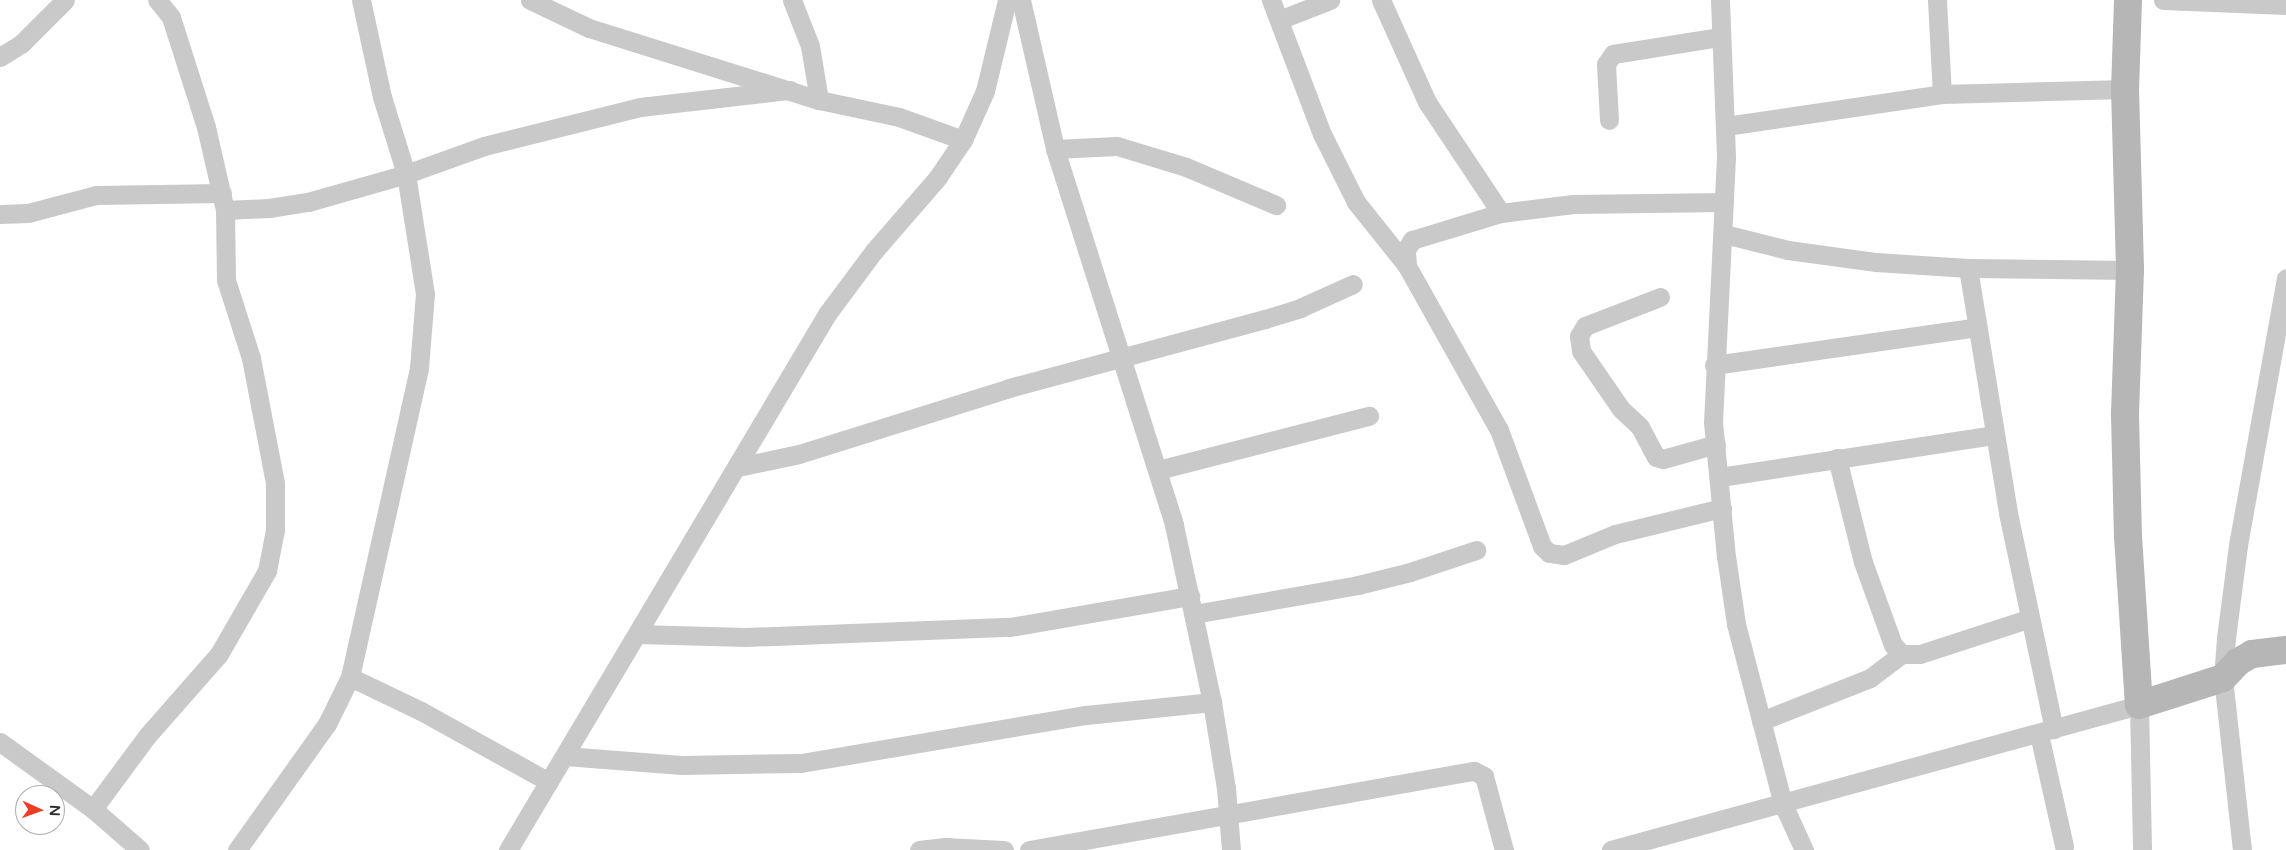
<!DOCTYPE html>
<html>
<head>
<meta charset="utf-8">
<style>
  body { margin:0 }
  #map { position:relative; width:2286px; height:850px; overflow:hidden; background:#fff; font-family:"Varela Round",sans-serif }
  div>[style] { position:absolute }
  .street>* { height:19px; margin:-9.5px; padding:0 9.5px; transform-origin:9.5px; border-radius:9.5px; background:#c9c9c9 }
  .secondary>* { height:28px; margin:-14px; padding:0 14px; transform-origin:14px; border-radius:14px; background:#b6b6b6 }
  span { translate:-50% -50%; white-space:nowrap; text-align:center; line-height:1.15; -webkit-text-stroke:5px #fff; paint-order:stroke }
  .north { position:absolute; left:15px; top:785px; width:50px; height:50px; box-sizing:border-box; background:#fff; border:1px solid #ababab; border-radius:50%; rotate:92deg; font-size:14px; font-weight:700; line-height:20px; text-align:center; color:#2c2c2c }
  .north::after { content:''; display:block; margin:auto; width:18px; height:22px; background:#eb3d26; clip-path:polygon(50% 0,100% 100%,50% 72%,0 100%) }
</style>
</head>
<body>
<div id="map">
  <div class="street">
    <i style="left:530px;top:0;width:65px;rotate:25.4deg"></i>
    <i style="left:589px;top:28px;width:241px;rotate:17.4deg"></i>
    <i style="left:819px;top:100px;width:82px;rotate:12deg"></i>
    <i style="left:899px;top:117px;width:68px;rotate:19.8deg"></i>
    <i style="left:792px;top:0;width:49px;rotate:68.6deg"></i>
    <i style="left:810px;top:46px;width:55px;rotate:80.5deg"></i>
    <i style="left:1021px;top:0;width:153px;rotate:77.1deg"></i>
    <i style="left:1055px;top:149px;width:394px;rotate:72.4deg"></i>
    <i style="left:1174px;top:525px;width:181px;rotate:77.9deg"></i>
    <i style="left:1212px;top:702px;width:87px;rotate:80.8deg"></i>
    <i style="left:1226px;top:788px;width:62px;rotate:85.4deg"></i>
    <i style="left:1271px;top:0;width:143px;rotate:69.2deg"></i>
    <i style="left:1322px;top:134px;width:76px;rotate:63.4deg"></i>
    <i style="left:1356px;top:202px;width:82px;rotate:51.4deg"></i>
    <i style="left:1381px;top:0;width:112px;rotate:65.7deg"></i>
    <i style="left:1427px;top:102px;width:133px;rotate:56.3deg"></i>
    <i style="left:1720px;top:0;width:157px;rotate:87.8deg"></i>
    <i style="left:1726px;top:157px;width:265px;rotate:92.8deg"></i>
    <i style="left:1713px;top:422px;width:135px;rotate:84.5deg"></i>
    <i style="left:1726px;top:556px;width:69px;rotate:81.6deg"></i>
    <i style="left:1736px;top:624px;width:186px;rotate:75.4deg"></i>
    <i style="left:1783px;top:804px;width:51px;rotate:65.5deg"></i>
    <i style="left:1937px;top:0;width:94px;rotate:87deg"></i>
    <i style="left:2163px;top:0;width:123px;rotate:2.3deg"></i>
    <i style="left:1279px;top:20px;width:55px;rotate:-21.4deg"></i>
    <i style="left:0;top:57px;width:25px;rotate:-32deg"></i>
    <i style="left:21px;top:44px;width:62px;rotate:-45deg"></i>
    <i style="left:1609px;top:120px;width:56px;rotate:-93.1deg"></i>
    <i style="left:1606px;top:64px;width:12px;rotate:-55deg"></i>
    <i style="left:1613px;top:54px;width:107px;rotate:-9.1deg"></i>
    <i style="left:1726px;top:126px;width:218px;rotate:-8.4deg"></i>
    <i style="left:1942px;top:94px;width:183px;rotate:-1.6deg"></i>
    <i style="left:1055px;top:149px;width:62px;rotate:-2.8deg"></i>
    <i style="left:1117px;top:146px;width:72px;rotate:16.9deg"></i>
    <i style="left:1186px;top:167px;width:98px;rotate:22.9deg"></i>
    <i style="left:225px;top:210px;width:44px;rotate:-2.6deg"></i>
    <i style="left:269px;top:208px;width:39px;rotate:-9deg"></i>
    <i style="left:308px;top:202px;width:102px;rotate:-15.9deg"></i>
    <i style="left:406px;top:174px;width:83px;rotate:-19.7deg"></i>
    <i style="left:484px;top:146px;width:161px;rotate:-14deg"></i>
    <i style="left:640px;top:107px;width:151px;rotate:-6.5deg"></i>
    <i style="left:0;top:214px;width:28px;rotate:-2deg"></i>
    <i style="left:28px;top:213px;width:70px;rotate:-14.8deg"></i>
    <i style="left:96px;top:195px;width:126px;rotate:-0.9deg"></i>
    <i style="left:1724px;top:234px;width:66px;rotate:14deg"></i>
    <i style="left:1788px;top:250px;width:89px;rotate:7.8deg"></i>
    <i style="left:1876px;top:262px;width:92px;rotate:3.7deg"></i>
    <i style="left:1968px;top:268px;width:162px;rotate:0.7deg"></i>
    <i style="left:1968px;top:268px;width:248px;rotate:80.7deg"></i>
    <i style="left:2008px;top:513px;width:221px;rotate:78deg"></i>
    <i style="left:1660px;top:297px;width:80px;rotate:158.9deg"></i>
    <i style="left:1585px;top:326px;width:12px;rotate:121deg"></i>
    <i style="left:1579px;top:336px;width:15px;rotate:82deg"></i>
    <i style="left:1581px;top:351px;width:70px;rotate:55.4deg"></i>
    <i style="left:1621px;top:409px;width:26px;rotate:43deg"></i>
    <i style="left:1640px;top:427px;width:34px;rotate:62deg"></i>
    <i style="left:1656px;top:457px;width:7px;rotate:16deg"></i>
    <i style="left:1663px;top:459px;width:55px;rotate:-15.8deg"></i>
    <i style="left:1714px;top:365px;width:266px;rotate:-8.2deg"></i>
    <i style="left:1837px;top:458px;width:107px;rotate:76deg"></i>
    <i style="left:1863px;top:562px;width:88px;rotate:70.1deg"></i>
    <i style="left:1893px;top:645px;width:13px;rotate:45deg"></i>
    <i style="left:1902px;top:654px;width:18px"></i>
    <i style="left:1920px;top:654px;width:114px;rotate:-18deg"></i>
    <i style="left:738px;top:467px;width:62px;rotate:-12deg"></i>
    <i style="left:799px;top:454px;width:220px;rotate:-17.4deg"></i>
    <i style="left:1009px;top:388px;width:265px;rotate:-15.1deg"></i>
    <i style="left:1265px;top:319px;width:37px;rotate:-17deg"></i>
    <i style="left:1300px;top:308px;width:58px;rotate:-24.4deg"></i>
    <i style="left:1158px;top:470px;width:218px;rotate:-14.4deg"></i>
    <i style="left:1720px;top:477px;width:278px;rotate:-8.7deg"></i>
    <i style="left:1722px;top:508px;width:110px;rotate:166.3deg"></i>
    <i style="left:1615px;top:534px;width:55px;rotate:157.6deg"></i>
    <i style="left:1564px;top:555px;width:15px;rotate:-172deg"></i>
    <i style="left:1549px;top:553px;width:10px;rotate:-135deg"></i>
    <i style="left:1542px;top:546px;width:124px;rotate:-110.3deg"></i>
    <i style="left:1499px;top:430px;width:188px;rotate:-119.3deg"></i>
    <i style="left:1407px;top:266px;width:16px;rotate:-94deg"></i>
    <i style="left:1406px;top:250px;width:12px;rotate:-59deg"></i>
    <i style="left:1412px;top:240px;width:93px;rotate:-16.9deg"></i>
    <i style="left:1501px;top:213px;width:73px;rotate:-7.1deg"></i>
    <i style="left:1573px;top:204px;width:151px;rotate:-0.8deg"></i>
    <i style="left:1194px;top:614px;width:167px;rotate:-10deg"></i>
    <i style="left:1358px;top:585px;width:54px;rotate:-14deg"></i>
    <i style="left:1410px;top:572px;width:70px;rotate:-18.4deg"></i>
    <i style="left:637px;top:634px;width:109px;rotate:1.6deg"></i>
    <i style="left:746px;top:637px;width:264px;rotate:-2.2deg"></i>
    <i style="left:1010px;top:627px;width:183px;rotate:-9.8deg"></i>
    <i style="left:350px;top:677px;width:79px;rotate:25.6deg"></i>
    <i style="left:421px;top:711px;width:146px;rotate:29deg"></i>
    <i style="left:1761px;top:721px;width:117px;rotate:-21.5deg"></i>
    <i style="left:1870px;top:678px;width:40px;rotate:-37deg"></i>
    <i style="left:2039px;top:734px;width:115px;rotate:77.4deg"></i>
    <i style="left:0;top:742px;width:115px;rotate:35.8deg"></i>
    <i style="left:93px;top:809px;width:62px;rotate:41.1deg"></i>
    <i style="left:565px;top:756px;width:117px;rotate:4.4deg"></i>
    <i style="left:682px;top:765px;width:119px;rotate:-1deg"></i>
    <i style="left:801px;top:763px;width:289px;rotate:-9.6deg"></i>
    <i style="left:1086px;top:715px;width:127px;rotate:-5.9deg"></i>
    <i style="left:93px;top:809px;width:91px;rotate:-53.5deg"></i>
    <i style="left:147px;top:736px;width:109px;rotate:-48.7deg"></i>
    <i style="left:219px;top:654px;width:96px;rotate:-60deg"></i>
    <i style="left:267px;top:571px;width:42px;rotate:-79deg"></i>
    <i style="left:275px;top:530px;width:47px;rotate:-90deg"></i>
    <i style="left:275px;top:483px;width:127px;rotate:-100.9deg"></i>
    <i style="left:251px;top:358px;width:82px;rotate:-107.8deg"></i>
    <i style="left:226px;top:280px;width:70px;rotate:-90.8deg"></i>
    <i style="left:225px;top:210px;width:85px;rotate:-102.9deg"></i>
    <i style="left:206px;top:127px;width:115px;rotate:-107.7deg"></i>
    <i style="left:171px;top:17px;width:22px;rotate:-129deg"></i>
    <i style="left:237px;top:850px;width:155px;rotate:-54.5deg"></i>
    <i style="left:327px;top:724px;width:52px;rotate:-63.9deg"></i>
    <i style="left:350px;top:677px;width:317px;rotate:-77.4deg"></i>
    <i style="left:419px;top:368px;width:74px;rotate:-85.4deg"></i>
    <i style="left:425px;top:294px;width:121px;rotate:-99deg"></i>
    <i style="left:406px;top:174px;width:81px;rotate:-107.3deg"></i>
    <i style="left:382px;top:97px;width:99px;rotate:-102.2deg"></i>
    <i style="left:508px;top:850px;width:624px;rotate:-59.24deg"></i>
    <i style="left:827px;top:314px;width:79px;rotate:-53.3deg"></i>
    <i style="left:874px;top:251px;width:98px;rotate:-49.1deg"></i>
    <i style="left:938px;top:177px;width:45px;rotate:-56deg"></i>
    <i style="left:963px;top:140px;width:54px;rotate:-65.8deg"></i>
    <i style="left:985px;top:91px;width:94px;rotate:-76.4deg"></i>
    <i style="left:919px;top:850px;width:26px;rotate:-7deg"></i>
    <i style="left:945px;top:847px;width:59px;rotate:2.9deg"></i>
    <i style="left:1029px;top:850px;width:452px;rotate:-10.1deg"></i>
    <i style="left:1474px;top:771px;width:11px;rotate:27deg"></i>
    <i style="left:1484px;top:776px;width:77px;rotate:74.9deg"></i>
    <i style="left:1611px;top:850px;width:548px;rotate:-15.36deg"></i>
    <i style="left:2139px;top:705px;width:145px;rotate:88.8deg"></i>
    <i style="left:2242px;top:850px;width:173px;rotate:-96.3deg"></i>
    <i style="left:2223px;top:678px;width:40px;rotate:-85.7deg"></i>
    <i style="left:2226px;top:638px;width:94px;rotate:-82.6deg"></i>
    <i style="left:2238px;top:545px;width:271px;rotate:-79.8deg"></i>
  </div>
  <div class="secondary">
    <i style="left:2128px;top:0;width:89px;rotate:91.9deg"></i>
    <i style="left:2125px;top:89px;width:181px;rotate:88.4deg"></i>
    <i style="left:2130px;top:270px;width:145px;rotate:92deg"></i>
    <i style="left:2125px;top:415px;width:121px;rotate:88.6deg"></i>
    <i style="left:2128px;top:536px;width:169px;rotate:86.3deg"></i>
    <i style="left:2139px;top:705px;width:88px;rotate:-17.8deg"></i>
    <i style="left:2223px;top:678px;width:22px;rotate:-47deg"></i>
    <i style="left:2238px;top:662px;width:16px;rotate:-30deg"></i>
    <i style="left:2252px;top:654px;width:34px;rotate:-7deg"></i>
  </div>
  <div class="north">N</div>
</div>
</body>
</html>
